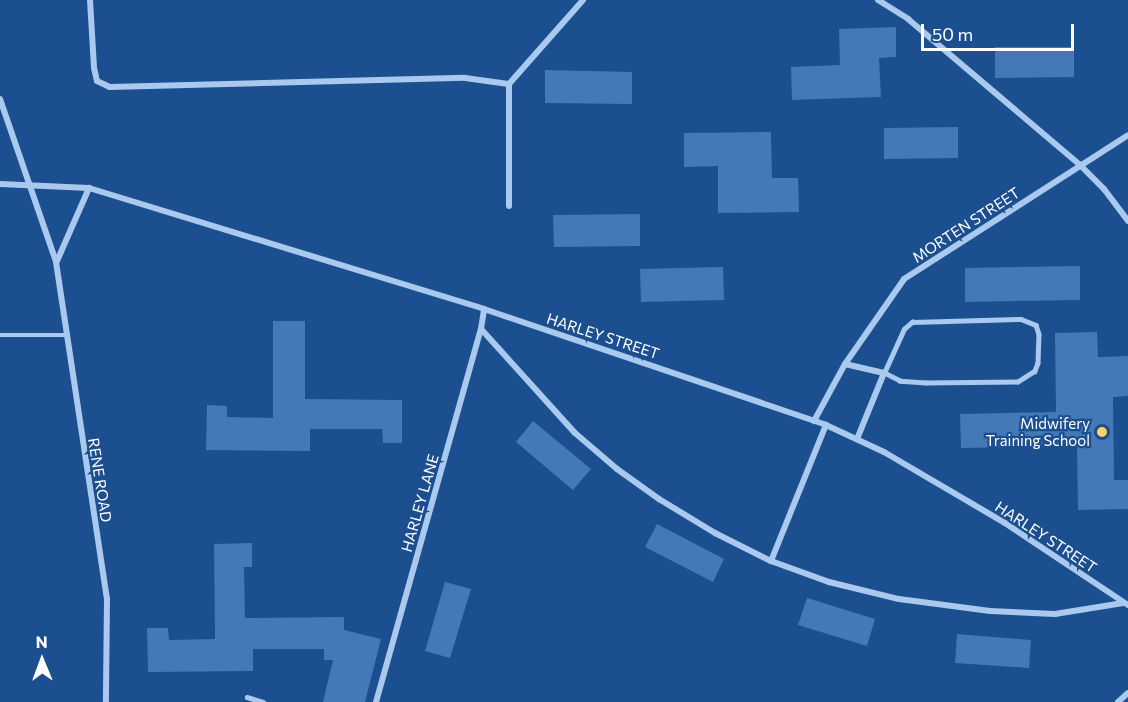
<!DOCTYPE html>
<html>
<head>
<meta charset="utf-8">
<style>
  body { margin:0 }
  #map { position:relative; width:1128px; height:702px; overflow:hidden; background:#1b4f8f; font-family:Commissioner,sans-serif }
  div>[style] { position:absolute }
  .building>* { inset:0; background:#4478b7 }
  .lane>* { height:4.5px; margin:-2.25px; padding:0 2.25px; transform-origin:2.25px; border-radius:2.25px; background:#a9c9ee }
  .street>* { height:6px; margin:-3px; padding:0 3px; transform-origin:3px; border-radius:3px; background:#a9c9ee }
  .dots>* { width:16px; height:16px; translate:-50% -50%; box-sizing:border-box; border:3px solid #1b4f8f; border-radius:50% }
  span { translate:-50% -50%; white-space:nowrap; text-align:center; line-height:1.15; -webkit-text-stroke:4.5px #1b4f8f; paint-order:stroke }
  .street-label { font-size:15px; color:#fff }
  .poi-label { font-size:15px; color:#fff }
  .right { translate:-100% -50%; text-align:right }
  .north { position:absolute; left:12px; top:630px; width:60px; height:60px; -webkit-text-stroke:4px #1b4f8f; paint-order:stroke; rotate:359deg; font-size:16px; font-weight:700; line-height:24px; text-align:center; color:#fff }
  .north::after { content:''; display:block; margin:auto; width:21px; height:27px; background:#fff; clip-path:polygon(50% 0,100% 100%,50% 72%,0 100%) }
  .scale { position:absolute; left:921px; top:24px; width:153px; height:27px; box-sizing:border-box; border:3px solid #fff; border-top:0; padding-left:8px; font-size:18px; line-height:21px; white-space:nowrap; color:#fff; -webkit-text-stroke:4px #1b4f8f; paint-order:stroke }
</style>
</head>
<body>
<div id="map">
  <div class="building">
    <i style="clip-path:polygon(896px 27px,896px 57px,879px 58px,881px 97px,792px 100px,791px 67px,840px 65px,839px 29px)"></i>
    <i style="clip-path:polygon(995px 47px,1074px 47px,1074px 77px,995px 78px)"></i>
    <i style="clip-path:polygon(545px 70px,632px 72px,632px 104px,545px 103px)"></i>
    <i style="clip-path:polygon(958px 127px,958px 158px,884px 159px,884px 128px)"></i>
    <i style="clip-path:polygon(771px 132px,772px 178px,798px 178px,799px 212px,718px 213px,718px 166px,684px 167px,684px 133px)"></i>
    <i style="clip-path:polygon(640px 214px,640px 246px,554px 247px,553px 215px)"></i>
    <i style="clip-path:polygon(1080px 266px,1080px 300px,965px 302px,965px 268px)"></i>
    <i style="clip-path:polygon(723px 267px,724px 300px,641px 302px,640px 269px)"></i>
    <i style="clip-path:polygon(273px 321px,305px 321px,305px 399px,402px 400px,402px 443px,383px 443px,382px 429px,310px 429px,310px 451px,206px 450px,207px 405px,227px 406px,227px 417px,273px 418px)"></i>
    <i style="clip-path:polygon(1097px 332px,1098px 357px,1128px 356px,1128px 396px,1113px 397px,1114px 480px,1128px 480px,1128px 509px,1078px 510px,1077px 446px,961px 448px,960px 414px,1056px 412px,1055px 333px)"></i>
    <i style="clip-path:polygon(533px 421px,591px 469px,573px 490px,516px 442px)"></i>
    <i style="clip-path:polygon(657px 524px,724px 559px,713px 582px,645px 547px)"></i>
    <i style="clip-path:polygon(252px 543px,252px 567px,244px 567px,245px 618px,344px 617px,344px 630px,381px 639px,365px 702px,323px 702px,333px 660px,324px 660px,324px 649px,253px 649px,253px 671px,148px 672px,147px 628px,168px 628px,169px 640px,215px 639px,214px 544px)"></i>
    <i style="clip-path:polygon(445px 582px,471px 589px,450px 658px,425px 651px)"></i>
    <i style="clip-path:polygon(807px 598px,875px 619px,867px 646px,798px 625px)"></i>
    <i style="clip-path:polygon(957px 634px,1031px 640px,1029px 668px,955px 663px)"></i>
  </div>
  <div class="lane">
    <i style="left:1021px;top:319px;width:16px;rotate:22deg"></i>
    <i style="left:1036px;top:325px;width:9px;rotate:72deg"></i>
    <i style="left:1039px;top:334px;width:29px;rotate:92deg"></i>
    <i style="left:1038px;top:363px;width:9px;rotate:111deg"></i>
    <i style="left:1035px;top:371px;width:20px;rotate:147deg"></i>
    <i style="left:1018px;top:382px;width:92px;rotate:179.4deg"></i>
    <i style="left:926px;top:383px;width:26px;rotate:-176deg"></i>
    <i style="left:900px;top:381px;width:18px;rotate:-153deg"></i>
    <i style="left:884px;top:373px;width:48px;rotate:-65.6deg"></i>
    <i style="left:904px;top:329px;width:11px;rotate:-41deg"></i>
    <i style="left:912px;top:322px;width:109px;rotate:-1.6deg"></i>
    <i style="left:0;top:335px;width:66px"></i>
    <i style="left:247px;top:697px;width:17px;rotate:17deg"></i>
  </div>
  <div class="street">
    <i style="left:90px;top:0;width:68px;rotate:86.6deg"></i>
    <i style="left:94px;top:68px;width:13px;rotate:77deg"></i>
    <i style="left:97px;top:81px;width:14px;rotate:25deg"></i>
    <i style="left:110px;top:87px;width:355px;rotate:-1.5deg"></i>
    <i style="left:465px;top:78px;width:44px;rotate:7.8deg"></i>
    <i style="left:878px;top:0;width:36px;rotate:32deg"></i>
    <i style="left:908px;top:19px;width:226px;rotate:40.3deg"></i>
    <i style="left:1080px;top:165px;width:34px;rotate:45deg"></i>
    <i style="left:1104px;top:189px;width:40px;rotate:53deg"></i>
    <i style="left:0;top:99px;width:172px;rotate:71deg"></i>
    <i style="left:56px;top:262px;width:340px;rotate:81.4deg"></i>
    <i style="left:107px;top:598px;width:104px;rotate:90.6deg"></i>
    <i style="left:0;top:184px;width:89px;rotate:2.6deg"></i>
    <i style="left:89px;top:188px;width:413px;rotate:17deg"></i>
    <i style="left:484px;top:309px;width:361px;rotate:18.7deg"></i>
    <i style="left:826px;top:425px;width:64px;rotate:25deg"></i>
    <i style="left:884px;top:452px;width:140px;rotate:30.4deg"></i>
    <i style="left:1005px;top:523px;width:148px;rotate:33.7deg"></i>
    <i style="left:509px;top:206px;width:122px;rotate:-90deg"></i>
    <i style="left:509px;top:84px;width:112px;rotate:-48.6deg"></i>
    <i style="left:57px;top:261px;width:80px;rotate:-66.3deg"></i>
    <i style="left:481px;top:329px;width:140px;rotate:47.9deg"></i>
    <i style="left:575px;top:433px;width:55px;rotate:40.6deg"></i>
    <i style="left:617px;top:469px;width:52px;rotate:35.5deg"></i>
    <i style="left:659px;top:499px;width:66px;rotate:31.3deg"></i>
    <i style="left:715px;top:533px;width:63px;rotate:26.6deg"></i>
    <i style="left:771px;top:561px;width:62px;rotate:19.9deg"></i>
    <i style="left:829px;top:582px;width:72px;rotate:13.7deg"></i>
    <i style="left:899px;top:599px;width:92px;rotate:7.5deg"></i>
    <i style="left:990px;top:611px;width:65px;rotate:2.6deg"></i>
    <i style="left:1055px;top:614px;width:69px;rotate:-9.2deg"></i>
    <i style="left:845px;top:364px;width:40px;rotate:13deg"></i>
    <i style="left:884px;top:373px;width:71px;rotate:112.2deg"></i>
    <i style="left:814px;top:421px;width:65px;rotate:-61.5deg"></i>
    <i style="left:845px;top:364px;width:103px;rotate:-55.2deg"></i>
    <i style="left:904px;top:279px;width:266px;rotate:-32.7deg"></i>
    <i style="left:771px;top:561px;width:147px;rotate:-68deg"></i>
    <i style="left:376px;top:702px;width:387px;rotate:-74.3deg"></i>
    <i style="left:481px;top:329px;width:20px;rotate:-81deg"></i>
    <i style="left:1118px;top:702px;width:13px;rotate:-42deg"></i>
  </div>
  <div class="dots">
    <i style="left:1102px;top:432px;background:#ffd166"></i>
  </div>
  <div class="street-label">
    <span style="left:966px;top:225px;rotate:-33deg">MORTEN STREET</span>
    <span style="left:603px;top:336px;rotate:18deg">HARLEY STREET</span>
    <span style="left:100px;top:480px;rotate:81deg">RENE ROAD</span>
    <span style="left:420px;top:503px;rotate:-74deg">HARLEY LANE</span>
    <span style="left:1046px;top:537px;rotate:33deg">HARLEY STREET</span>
  </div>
  <div class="poi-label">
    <span class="right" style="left:1090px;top:432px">Midwifery<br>Training School</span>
  </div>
  <div class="north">N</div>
  <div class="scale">50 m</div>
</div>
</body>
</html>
